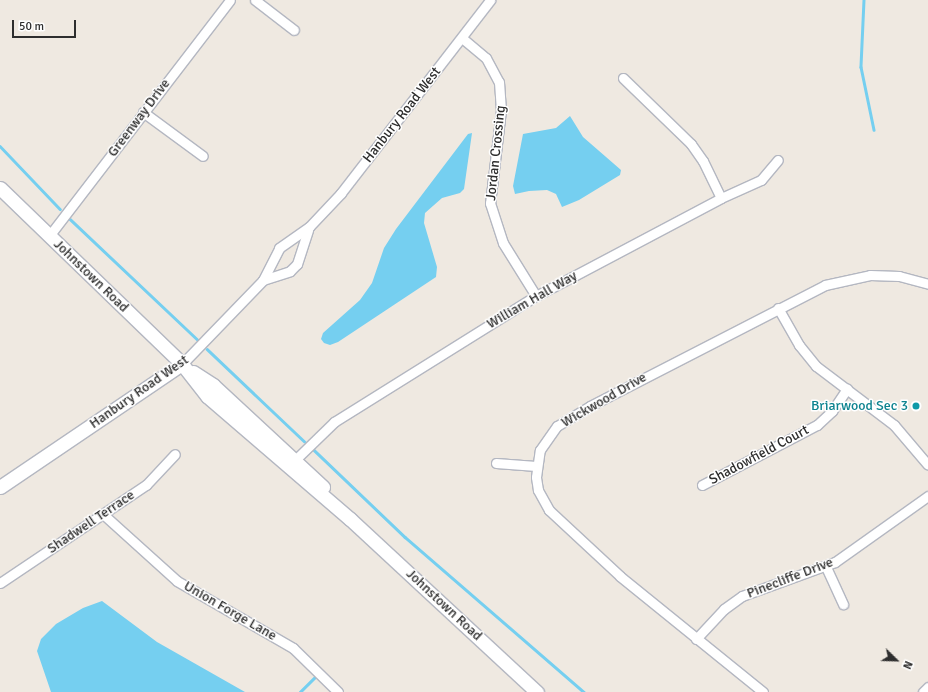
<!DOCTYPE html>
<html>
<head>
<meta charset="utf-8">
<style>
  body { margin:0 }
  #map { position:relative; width:928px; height:692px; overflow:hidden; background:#efe9e1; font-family:Signika,sans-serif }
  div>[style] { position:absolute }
  .water>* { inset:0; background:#75cff0 }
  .stream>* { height:2.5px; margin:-1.25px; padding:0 1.25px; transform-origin:1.25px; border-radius:1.25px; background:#75cff0 }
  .roads { filter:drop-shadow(1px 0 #b4b7c1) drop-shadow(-1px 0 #b4b7c1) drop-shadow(0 1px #b4b7c1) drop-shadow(0 -1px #b4b7c1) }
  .minor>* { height:9px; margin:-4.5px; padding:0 4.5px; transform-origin:4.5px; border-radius:4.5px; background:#fff }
  .secondary>* { height:13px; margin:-6.5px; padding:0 6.5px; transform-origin:6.5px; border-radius:6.5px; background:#fff }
  .dots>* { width:11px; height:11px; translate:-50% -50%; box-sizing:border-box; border:2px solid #fff; border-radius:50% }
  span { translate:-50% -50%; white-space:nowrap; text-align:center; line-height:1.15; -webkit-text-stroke:3px #fff; paint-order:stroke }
  .street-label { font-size:14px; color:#2e2e2e }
  .culture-label { font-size:14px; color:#0d838f }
  .right { translate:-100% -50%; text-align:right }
  .north { position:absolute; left:876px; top:640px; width:40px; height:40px; -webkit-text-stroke:3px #fff; paint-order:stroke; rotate:113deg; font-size:11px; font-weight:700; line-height:16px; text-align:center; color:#2e2e2e }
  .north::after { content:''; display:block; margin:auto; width:14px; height:18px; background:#2e2e2e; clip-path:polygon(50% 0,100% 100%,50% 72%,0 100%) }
  .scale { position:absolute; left:12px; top:20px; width:64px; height:18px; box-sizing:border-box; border:2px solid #2e2e2e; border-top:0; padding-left:5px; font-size:12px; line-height:14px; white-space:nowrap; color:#2e2e2e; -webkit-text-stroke:3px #fff; paint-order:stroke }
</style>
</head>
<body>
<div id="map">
  <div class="water">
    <i style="clip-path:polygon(570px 116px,583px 137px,621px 170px,620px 175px,579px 200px,562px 207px,556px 194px,547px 190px,529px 191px,515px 194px,513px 186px,523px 134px,556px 128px)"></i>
    <i style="clip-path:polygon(472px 133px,464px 189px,460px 193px,442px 198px,425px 213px,424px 223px,437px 267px,436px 277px,338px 342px,330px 345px,324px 343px,321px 339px,323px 333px,360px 300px,372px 283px,384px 248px,396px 229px,468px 134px)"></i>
    <i style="clip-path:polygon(102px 601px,157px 642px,245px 692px,51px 692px,37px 651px,41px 639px,56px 624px,83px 608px)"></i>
  </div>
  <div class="stream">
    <i style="left:864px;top:0;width:67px;rotate:92.6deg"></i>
    <i style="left:861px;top:67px;width:64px;rotate:78.3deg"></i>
    <i style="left:0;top:146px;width:87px;rotate:46.4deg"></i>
    <i style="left:70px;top:219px;width:175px;rotate:43.4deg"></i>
    <i style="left:207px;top:349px;width:134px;rotate:43.5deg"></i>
    <i style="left:314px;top:450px;width:126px;rotate:43.7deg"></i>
    <i style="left:405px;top:537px;width:237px;rotate:40.9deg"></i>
    <i style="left:300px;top:692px;width:24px;rotate:-45deg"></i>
  </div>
  <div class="roads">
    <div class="minor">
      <i style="left:255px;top:0;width:49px;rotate:37.6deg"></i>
      <i style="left:462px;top:38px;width:31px;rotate:40deg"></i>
      <i style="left:486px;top:58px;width:27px;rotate:62deg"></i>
      <i style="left:499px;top:82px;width:28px;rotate:86deg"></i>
      <i style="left:501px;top:110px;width:94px;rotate:96.7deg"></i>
      <i style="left:490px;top:203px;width:42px;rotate:72deg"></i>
      <i style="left:503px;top:243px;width:62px;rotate:58.1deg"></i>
      <i style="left:623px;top:78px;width:95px;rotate:44.1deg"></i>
      <i style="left:691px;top:144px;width:21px;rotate:55deg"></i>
      <i style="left:703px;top:161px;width:41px;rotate:64.1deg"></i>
      <i style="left:143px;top:112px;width:74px;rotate:36.3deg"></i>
      <i style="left:49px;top:236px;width:297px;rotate:-52.5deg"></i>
      <i style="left:263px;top:280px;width:28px;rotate:-18deg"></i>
      <i style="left:290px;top:271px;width:10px;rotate:-45deg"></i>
      <i style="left:297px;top:264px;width:36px;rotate:-72deg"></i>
      <i style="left:778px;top:308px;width:43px;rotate:60.4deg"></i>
      <i style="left:799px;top:345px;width:27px;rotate:51deg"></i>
      <i style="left:816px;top:366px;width:98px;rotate:37.1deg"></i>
      <i style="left:894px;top:425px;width:52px;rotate:49.6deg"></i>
      <i style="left:182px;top:364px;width:117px;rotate:-46deg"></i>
      <i style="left:263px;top:280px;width:36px;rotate:-63deg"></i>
      <i style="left:279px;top:248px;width:37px;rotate:-35deg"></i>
      <i style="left:309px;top:227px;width:47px;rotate:-46.7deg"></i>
      <i style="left:341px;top:193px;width:244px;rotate:-52.3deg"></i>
      <i style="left:296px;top:459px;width:53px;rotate:-44.2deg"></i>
      <i style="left:334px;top:422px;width:238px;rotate:-32deg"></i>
      <i style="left:536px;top:296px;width:209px;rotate:-27.9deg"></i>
      <i style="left:721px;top:198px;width:44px;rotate:-24.2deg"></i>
      <i style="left:761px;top:180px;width:26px;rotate:-50deg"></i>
      <i style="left:496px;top:463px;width:40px;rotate:4.3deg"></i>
      <i style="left:702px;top:485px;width:130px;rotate:-27.6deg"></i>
      <i style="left:817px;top:425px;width:21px;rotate:-43deg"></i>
      <i style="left:832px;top:411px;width:27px;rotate:-56deg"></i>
      <i style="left:104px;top:515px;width:98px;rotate:42.1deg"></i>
      <i style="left:177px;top:581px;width:134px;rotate:30deg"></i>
      <i style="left:293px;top:648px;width:63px;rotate:44.4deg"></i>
      <i style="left:826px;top:567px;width:41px;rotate:65.3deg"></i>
      <i style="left:0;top:583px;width:176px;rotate:-33.9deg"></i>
      <i style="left:146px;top:485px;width:42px;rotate:-46.9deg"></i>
      <i style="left:696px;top:639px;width:41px;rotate:-47deg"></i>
      <i style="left:724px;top:609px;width:22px;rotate:-36deg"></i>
      <i style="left:742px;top:596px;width:99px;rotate:-20.1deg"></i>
      <i style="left:835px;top:562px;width:114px;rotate:-35.4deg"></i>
      <i style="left:763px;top:692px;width:184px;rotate:-141deg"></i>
      <i style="left:620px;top:576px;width:97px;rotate:-137.1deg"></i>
      <i style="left:549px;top:510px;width:23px;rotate:-119deg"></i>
      <i style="left:538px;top:490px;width:13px;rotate:-99deg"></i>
      <i style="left:536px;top:477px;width:27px;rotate:-82deg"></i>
      <i style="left:540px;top:450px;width:29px;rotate:-55deg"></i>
      <i style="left:557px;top:426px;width:39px;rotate:-31deg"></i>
      <i style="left:590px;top:406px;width:264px;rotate:-27.2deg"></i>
      <i style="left:825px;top:285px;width:46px;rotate:-12.5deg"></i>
      <i style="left:870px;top:275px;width:29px;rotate:2deg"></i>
      <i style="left:899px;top:276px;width:30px;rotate:15deg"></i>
      <i style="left:923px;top:692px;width:7px;rotate:-45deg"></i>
    </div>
    <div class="secondary">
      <i style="left:0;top:188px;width:253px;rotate:44deg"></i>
      <i style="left:182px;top:364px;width:41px;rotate:52deg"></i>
      <i style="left:207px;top:396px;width:189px;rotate:40.7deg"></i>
      <i style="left:350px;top:519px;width:255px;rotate:42.8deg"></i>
      <i style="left:193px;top:372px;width:24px;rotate:33deg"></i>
      <i style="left:213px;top:385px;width:150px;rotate:42.8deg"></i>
      <i style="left:0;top:487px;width:220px;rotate:-34.1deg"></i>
    </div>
  </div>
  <div class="dots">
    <i style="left:916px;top:406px;background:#0f9aa8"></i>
  </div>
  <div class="street-label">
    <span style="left:402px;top:115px;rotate:-52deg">Hanbury Road West</span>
    <span style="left:139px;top:118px;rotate:-53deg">Greenway Drive</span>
    <span style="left:496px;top:153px;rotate:-84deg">Jordan Crossing</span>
    <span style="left:91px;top:276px;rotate:44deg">Johnstown Road</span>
    <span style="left:532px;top:300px;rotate:-30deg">William Hall Way</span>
    <span style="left:139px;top:392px;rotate:-35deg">Hanbury Road West</span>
    <span style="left:604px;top:400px;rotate:-30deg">Wickwood Drive</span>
    <span style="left:759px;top:455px;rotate:-28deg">Shadowfield Court</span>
    <span style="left:91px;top:522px;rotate:-34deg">Shadwell Terrace</span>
    <span style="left:790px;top:578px;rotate:-21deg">Pinecliffe Drive</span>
    <span style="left:444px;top:605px;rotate:43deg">Johnstown Road</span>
    <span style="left:230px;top:611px;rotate:30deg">Union Forge Lane</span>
  </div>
  <div class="culture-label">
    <span class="right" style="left:908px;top:406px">Briarwood Sec 3</span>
  </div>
  <div class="north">N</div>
  <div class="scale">50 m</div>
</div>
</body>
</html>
